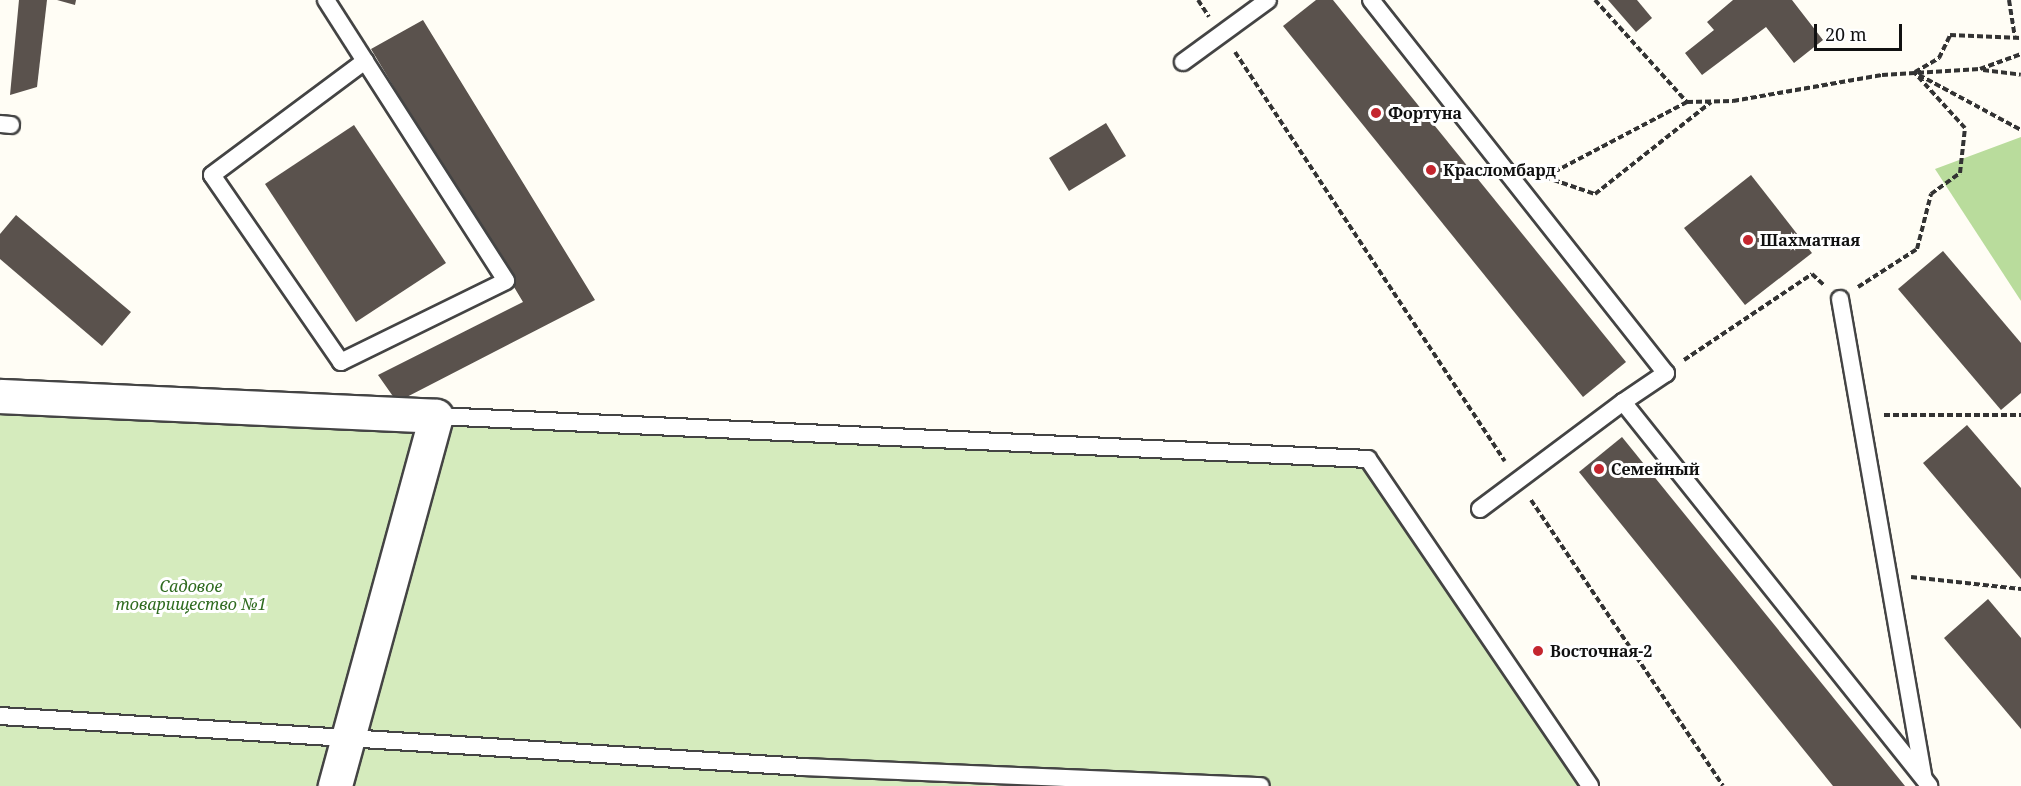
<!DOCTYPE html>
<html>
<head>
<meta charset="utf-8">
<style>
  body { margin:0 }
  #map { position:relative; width:2021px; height:786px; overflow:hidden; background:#fffdf5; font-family:"Noto Serif",serif }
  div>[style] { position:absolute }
  .green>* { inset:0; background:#d5ebbd }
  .forest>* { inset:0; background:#b9dc9c }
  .building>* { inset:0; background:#5a524d }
  .path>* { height:4px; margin-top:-2px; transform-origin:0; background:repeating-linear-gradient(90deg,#333 0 6px,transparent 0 9px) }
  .roads { filter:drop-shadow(2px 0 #444) drop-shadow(-2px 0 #444) drop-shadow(0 2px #444) drop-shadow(0 -2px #444) }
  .lane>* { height:16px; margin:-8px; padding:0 8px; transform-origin:8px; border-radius:8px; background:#fff }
  .street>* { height:33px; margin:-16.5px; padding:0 16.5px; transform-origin:16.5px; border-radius:16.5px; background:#fff }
  .dots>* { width:16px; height:16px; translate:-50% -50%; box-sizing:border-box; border:3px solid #fff; border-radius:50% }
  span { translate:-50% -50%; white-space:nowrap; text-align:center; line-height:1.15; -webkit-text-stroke:6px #fff; paint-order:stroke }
  .poi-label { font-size:16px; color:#111; font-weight:700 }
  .left { translate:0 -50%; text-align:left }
  .park-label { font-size:16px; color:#2f6b1f; font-style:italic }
  .scale { position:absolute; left:1814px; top:24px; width:88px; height:27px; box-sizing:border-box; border:3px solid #111; border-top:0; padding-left:8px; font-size:18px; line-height:21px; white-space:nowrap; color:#111; -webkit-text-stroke:4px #fff; paint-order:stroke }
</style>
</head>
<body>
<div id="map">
  <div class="green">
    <i style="clip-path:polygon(0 396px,1368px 459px,1590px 786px,0 786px)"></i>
  </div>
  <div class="forest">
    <i style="clip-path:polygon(2021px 137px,2021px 301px,1935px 169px)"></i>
  </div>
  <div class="building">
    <i style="clip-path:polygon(19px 0,47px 0,37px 87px,10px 95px)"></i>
    <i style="clip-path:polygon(57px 0,76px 0,75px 5px)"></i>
    <i style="clip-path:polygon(1316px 0,1333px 0,1626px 362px,1583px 397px,1283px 26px)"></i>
    <i style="clip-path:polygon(1608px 0,1637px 0,1652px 18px,1636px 32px)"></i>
    <i style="clip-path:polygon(1733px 0,1792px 0,1823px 40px,1794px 63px,1766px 27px,1702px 75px,1685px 53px,1714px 30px,1707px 22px)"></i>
    <i style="clip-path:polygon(423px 20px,595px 300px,397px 402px,378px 375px,523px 302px,371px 49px)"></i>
    <i style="clip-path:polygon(1106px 123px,1126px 156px,1069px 191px,1049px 158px)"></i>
    <i style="clip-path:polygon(354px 125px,446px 263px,356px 322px,265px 184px)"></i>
    <i style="clip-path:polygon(1751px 175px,1812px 253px,1745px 305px,1684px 228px)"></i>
    <i style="clip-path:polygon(16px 215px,131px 312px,102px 346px,0 259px,0 234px)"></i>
    <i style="clip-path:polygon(1943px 251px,2021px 343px,2021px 393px,2001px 410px,1898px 289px)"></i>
    <i style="clip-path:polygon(1967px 425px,2021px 488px,2021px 579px,1923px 463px)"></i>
    <i style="clip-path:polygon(1622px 437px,1905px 786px,1833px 786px,1579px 472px)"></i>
    <i style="clip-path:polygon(1988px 599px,2021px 638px,2021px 729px,1944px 638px)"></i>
  </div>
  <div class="path">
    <i style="left:1198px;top:0;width:20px;rotate:57deg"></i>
    <i style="left:1595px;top:0;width:137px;rotate:48deg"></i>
    <i style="left:1687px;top:102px;width:46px;rotate:-1.2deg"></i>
    <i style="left:1733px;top:101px;width:151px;rotate:-9.9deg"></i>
    <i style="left:1882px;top:75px;width:98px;rotate:-3.5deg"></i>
    <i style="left:1980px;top:69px;width:44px;rotate:-20.1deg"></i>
    <i style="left:2009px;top:0;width:36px;rotate:81deg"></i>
    <i style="left:1235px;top:52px;width:490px;rotate:56.6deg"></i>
    <i style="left:1983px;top:70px;width:38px;rotate:7deg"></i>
    <i style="left:1915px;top:72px;width:28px;rotate:-30deg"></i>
    <i style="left:1939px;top:58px;width:25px;rotate:-64deg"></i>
    <i style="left:1950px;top:35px;width:71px;rotate:2.4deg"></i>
    <i style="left:1919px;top:75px;width:116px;rotate:28.3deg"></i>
    <i style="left:1687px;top:102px;width:161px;rotate:152.2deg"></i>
    <i style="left:1545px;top:177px;width:53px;rotate:18.8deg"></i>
    <i style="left:1595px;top:194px;width:148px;rotate:-38.4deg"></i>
    <i style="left:1858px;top:287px;width:70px;rotate:-32.8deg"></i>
    <i style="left:1917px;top:249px;width:57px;rotate:-75.7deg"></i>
    <i style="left:1931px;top:194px;width:36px;rotate:-36deg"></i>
    <i style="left:1960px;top:173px;width:45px;rotate:-83.7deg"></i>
    <i style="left:1965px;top:128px;width:76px;rotate:-132.3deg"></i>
    <i style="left:1684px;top:360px;width:154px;rotate:-33.9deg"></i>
    <i style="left:1812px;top:274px;width:16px;rotate:43deg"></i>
    <i style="left:1884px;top:415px;width:137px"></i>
    <i style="left:1531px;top:500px;width:344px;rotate:56.1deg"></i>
    <i style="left:1911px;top:577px;width:111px;rotate:6.2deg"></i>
  </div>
  <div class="roads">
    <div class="lane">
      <i style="left:326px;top:0;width:72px;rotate:57.4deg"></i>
      <i style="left:365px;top:61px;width:261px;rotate:57.3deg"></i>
      <i style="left:506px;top:281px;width:184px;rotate:153.9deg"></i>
      <i style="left:341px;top:362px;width:227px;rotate:-124.6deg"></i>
      <i style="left:212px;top:175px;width:191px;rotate:-36.7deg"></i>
      <i style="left:1371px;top:0;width:476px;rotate:51.7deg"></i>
      <i style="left:1666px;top:373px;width:52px;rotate:146deg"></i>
      <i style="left:1183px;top:62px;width:105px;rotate:-36.1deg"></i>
      <i style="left:0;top:124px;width:11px;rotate:5deg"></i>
      <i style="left:1840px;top:299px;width:485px;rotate:80.1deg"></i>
      <i style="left:436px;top:416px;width:933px;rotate:2.64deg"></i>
      <i style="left:1368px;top:459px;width:395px;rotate:55.8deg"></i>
      <i style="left:1480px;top:509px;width:179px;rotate:-36.8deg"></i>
      <i style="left:1623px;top:402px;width:491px;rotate:51.4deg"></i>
      <i style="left:0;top:716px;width:807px;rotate:3.63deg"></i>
      <i style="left:805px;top:767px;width:456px;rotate:2.4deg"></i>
    </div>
    <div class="street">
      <i style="left:0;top:396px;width:436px;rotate:2.6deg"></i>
      <i style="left:436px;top:416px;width:384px;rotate:105.3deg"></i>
    </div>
  </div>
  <div class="dots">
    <i style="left:1376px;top:113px;background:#c4262e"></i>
    <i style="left:1431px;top:170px;background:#c4262e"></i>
    <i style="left:1748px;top:240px;background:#c4262e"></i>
    <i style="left:1599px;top:469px;background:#c4262e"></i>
    <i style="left:1538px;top:651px;background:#c4262e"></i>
  </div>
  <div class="poi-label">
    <span class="left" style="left:1388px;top:113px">Фортуна</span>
    <span class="left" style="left:1443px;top:170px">Красломбард</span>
    <span class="left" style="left:1760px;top:240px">Шахматная</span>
    <span class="left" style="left:1611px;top:469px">Семейный</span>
    <span class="left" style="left:1550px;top:651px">Восточная-2</span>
  </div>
  <div class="park-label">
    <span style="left:191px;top:595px">Садовое<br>товарищество №1</span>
  </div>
  <div class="scale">20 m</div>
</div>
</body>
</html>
